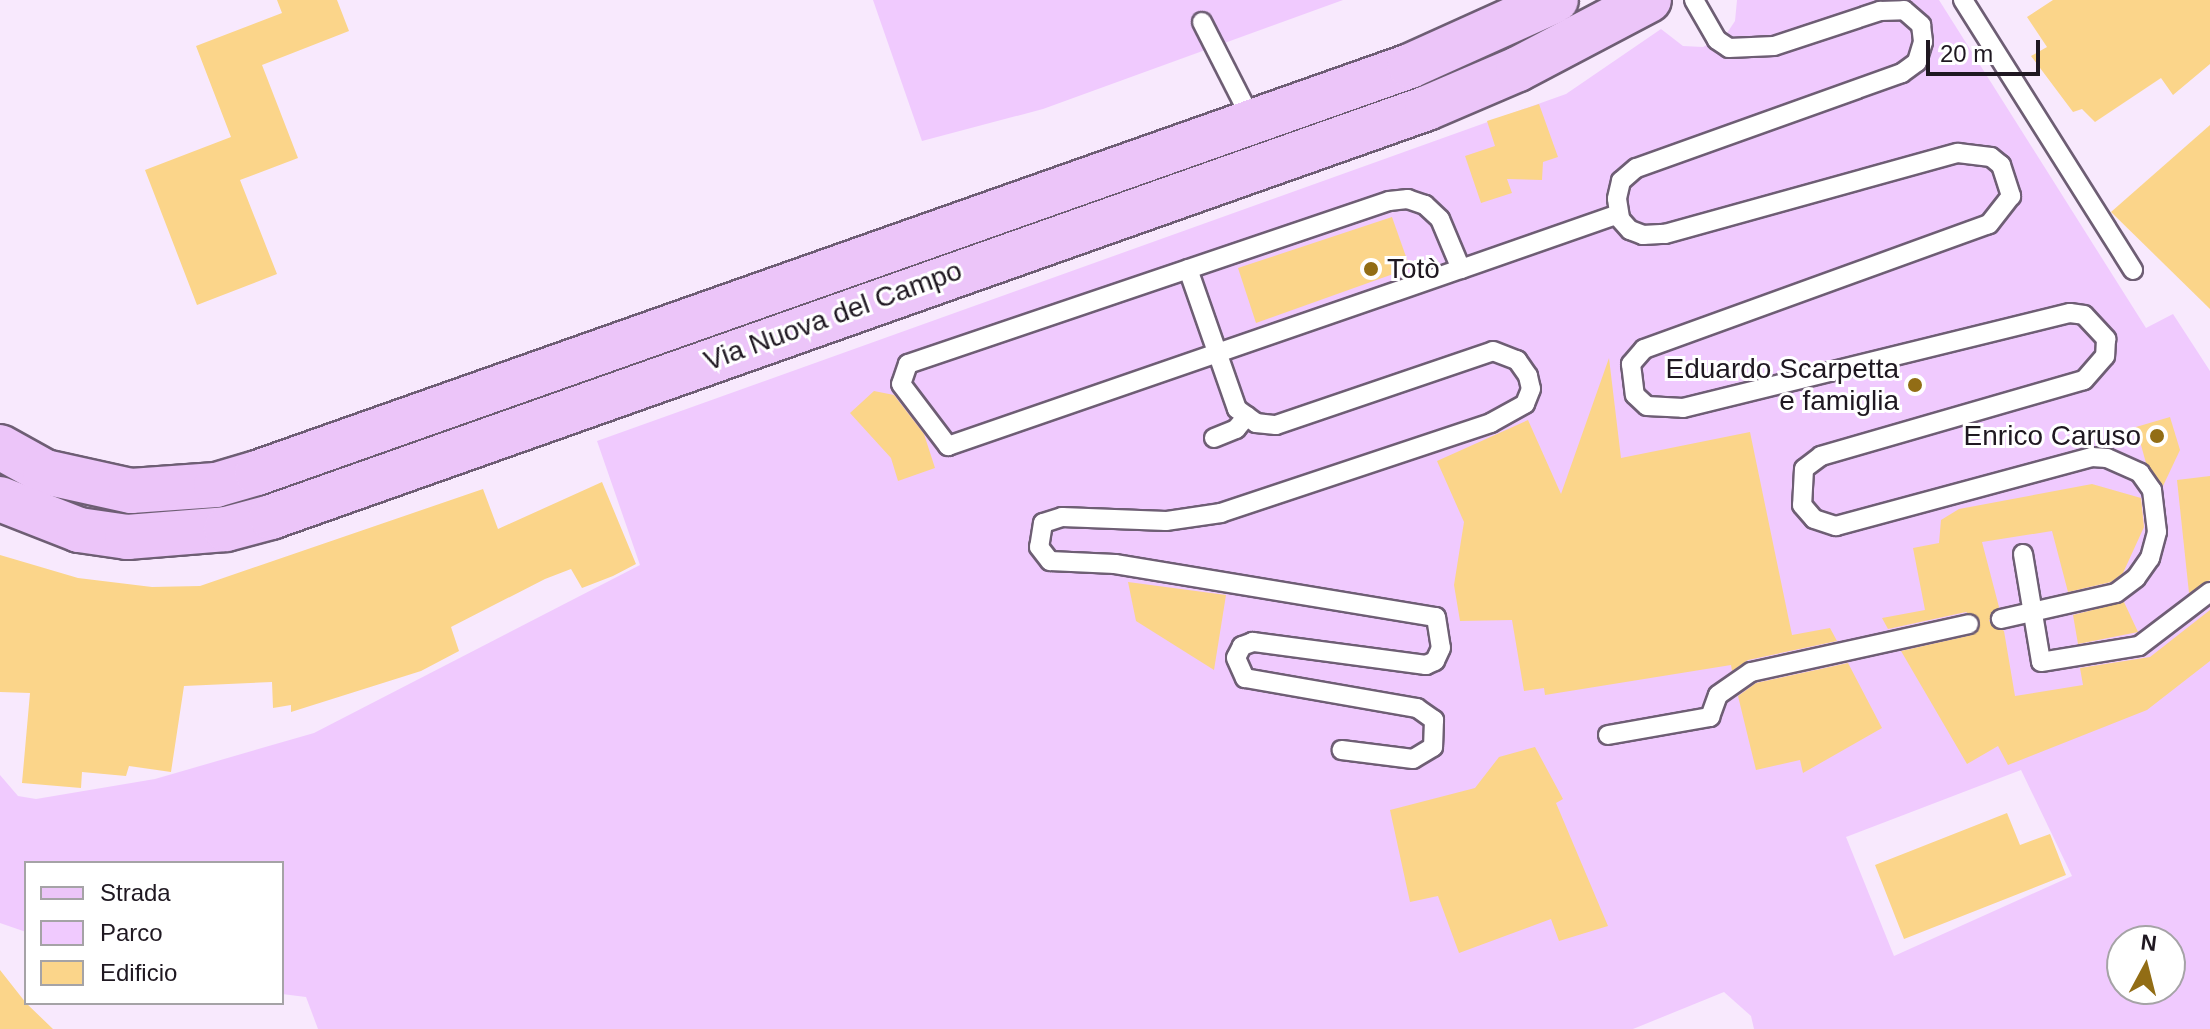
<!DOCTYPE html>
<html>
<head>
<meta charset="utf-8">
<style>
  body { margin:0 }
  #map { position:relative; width:2210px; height:1029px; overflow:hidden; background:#f8e9fd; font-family:Arial,sans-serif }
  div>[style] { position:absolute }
  .green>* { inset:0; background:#f0cafe }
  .building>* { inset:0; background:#fbd58a }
  .roads { filter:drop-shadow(2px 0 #6e5e74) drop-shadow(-2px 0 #6e5e74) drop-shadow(0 2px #6e5e74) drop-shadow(0 -2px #6e5e74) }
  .lane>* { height:18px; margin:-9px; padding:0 9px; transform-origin:9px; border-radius:9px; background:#fff }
  .primary>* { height:44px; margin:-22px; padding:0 22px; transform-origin:22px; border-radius:22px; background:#ecc5f9 }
  .dots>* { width:22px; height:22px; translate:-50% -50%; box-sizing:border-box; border:4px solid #fff; border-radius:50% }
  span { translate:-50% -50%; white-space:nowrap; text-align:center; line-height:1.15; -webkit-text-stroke:6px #fff; paint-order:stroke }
  .poi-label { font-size:28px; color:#1f1821 }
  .left { translate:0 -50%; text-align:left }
  .right { translate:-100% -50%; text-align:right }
  .street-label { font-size:28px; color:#1f1821 }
  .legend { position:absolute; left:24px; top:861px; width:260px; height:144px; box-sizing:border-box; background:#fff; border:2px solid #a5a3a6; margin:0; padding:10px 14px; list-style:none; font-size:24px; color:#1f1821 }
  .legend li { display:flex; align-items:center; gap:16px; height:40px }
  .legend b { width:40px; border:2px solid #a5a3a6 }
  .north { position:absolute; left:2106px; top:925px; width:80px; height:80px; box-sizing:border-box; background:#fff; border:2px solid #a5a3a6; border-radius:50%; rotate:7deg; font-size:22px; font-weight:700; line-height:32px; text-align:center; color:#1f1821 }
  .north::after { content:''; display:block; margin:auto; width:28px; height:36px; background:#926d15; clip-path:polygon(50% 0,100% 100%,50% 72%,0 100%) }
  .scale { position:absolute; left:1926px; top:40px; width:114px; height:36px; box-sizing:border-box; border:4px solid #1f1821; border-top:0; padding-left:10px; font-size:24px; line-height:28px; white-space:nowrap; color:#1f1821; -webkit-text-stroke:6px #fff; paint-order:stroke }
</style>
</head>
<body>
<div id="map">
  <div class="green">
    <i style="clip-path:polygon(873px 0,1343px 0,1043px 109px,922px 141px)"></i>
    <i style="clip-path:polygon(evenodd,1737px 0,1939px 0,2146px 328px,2173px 314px,2210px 371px,2210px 1029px,1754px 1029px,1751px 1016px,1724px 992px,1633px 1029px,318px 1029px,306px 997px,282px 994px,282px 863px,26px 863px,26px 932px,0 923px,0 775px,18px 796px,36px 799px,155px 779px,314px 733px,640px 565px,597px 441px,1566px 94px,1661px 29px,1683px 46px,1703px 47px,1725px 36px,1735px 21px,1737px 0,2021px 770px,2072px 876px,1894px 956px,1846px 837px,2021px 770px,1737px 0,2122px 941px,2170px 941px,2170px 989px,2122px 989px,2122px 941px)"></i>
  </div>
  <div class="building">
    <i style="clip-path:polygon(277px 0,337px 0,349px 31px,262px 65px,298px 158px,240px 180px,277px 274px,197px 305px,145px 170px,231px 137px,196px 46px,282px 13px)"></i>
    <i style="clip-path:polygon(2053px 0,2210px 0,2210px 64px,2173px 95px,2161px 78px,2095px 122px,2082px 109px,2073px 112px,2031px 56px,2047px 47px,2027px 17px)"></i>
    <i style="clip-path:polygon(1539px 104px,1558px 157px,1543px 162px,1542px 180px,1507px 179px,1512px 193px,1481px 203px,1465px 156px,1495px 146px,1487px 121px)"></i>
    <i style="clip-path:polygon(2210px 125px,2210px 309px,2111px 212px)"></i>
    <i style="clip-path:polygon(1392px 217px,1410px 268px,1256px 323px,1238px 268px)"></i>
    <i style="clip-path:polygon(1609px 358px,1621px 458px,1750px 432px,1792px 635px,1830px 628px,1837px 641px,1748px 660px,1732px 671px,1731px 665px,1545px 695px,1544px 688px,1524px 691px,1512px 620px,1460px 621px,1454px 585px,1464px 522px,1437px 461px,1528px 420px,1561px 494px)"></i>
    <i style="clip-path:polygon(874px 391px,894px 395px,924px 434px,935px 468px,898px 481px,891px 458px,850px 413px)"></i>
    <i style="clip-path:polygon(2170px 417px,2180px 450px,2163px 486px,2146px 463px,2136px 427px)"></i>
    <i style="clip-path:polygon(2210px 476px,2210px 580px,2189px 593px,2177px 480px)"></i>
    <i style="clip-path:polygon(602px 482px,636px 564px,613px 576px,582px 588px,571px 569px,545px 579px,451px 627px,459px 651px,421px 671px,291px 712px,291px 705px,273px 708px,272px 682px,184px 686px,171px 772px,129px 766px,126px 776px,82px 772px,81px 788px,22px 783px,30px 693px,0 692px,0 555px,78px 578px,152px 587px,200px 586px,483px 489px,498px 529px)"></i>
    <i style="clip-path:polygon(2092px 484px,2141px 498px,2144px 527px,2123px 573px,2111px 582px,2068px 592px,2052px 531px,1982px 542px,1999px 607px,1989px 621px,2004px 631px,2015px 696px,2083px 685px,2080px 668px,2150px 657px,2210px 610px,2210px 661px,2147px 710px,2008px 765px,1998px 746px,1967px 764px,1901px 651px,1972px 635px,1980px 621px,1966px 612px,1888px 629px,1882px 618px,1925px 610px,1913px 548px,1939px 543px,1941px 520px,1959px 509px)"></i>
    <i style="clip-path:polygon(1128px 582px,1226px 595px,1214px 670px,1136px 621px)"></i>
    <i style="clip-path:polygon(2124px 602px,2138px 632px,2078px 644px,2073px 615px)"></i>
    <i style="clip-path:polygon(1848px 663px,1882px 728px,1803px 773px,1800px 760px,1756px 770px,1738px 696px,1756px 683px)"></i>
    <i style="clip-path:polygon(1535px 747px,1563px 799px,1556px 803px,1608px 926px,1559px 941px,1551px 919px,1459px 953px,1438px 896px,1410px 902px,1390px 810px,1475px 788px,1499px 757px)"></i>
    <i style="clip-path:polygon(2007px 813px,2020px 845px,2050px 834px,2066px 875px,1904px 939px,1875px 865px)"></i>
    <i style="clip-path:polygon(0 970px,26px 1003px,53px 1029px,0 1029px)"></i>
  </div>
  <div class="roads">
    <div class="lane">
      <i style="left:1694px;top:0;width:46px;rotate:60.1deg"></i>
      <i style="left:1717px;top:40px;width:14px;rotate:34deg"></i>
      <i style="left:1729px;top:48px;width:45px;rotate:-2.5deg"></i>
      <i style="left:1774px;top:46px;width:112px;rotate:-18.3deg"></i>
      <i style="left:1880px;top:11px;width:24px;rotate:-2deg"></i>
      <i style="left:1904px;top:10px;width:23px;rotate:41deg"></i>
      <i style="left:1921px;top:25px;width:17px;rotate:83deg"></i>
      <i style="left:1923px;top:42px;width:21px;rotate:107deg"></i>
      <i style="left:1917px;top:62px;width:19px;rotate:144deg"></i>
      <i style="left:1902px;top:73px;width:282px;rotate:160.3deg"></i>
      <i style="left:1636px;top:168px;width:20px;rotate:139deg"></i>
      <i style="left:1621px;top:181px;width:18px;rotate:103deg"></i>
      <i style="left:1617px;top:199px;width:20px;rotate:81deg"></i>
      <i style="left:1620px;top:219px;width:15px;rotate:48deg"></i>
      <i style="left:1630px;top:230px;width:14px;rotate:21deg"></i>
      <i style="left:1643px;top:235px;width:22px;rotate:-3deg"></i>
      <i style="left:1665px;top:234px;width:304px;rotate:-15.5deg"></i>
      <i style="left:1958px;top:153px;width:33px;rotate:7deg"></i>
      <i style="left:1991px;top:157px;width:13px;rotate:39deg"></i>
      <i style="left:2001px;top:165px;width:33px;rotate:72deg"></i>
      <i style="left:2011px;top:196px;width:36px;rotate:128deg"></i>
      <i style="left:1989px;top:224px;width:367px;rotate:160.1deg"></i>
      <i style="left:1644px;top:349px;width:20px;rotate:131deg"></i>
      <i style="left:1631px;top:364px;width:31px;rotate:83deg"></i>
      <i style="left:1635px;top:395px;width:16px;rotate:43deg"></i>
      <i style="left:1647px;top:406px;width:36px;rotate:3deg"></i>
      <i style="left:1683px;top:408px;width:398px;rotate:-13.8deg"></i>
      <i style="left:2070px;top:313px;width:14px;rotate:8deg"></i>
      <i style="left:2084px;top:315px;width:33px;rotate:47deg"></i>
      <i style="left:2106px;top:339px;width:17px;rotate:93deg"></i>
      <i style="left:2105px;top:356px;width:32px;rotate:131deg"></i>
      <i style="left:2084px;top:380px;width:274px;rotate:163.9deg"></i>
      <i style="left:1821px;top:456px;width:21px;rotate:143deg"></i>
      <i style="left:1804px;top:469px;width:36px;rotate:93deg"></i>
      <i style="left:1802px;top:505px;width:18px;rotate:49deg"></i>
      <i style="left:1814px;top:519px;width:23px;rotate:18deg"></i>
      <i style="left:1836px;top:526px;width:265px;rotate:-15.1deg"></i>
      <i style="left:2092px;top:457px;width:15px;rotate:4deg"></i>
      <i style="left:2107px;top:458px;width:36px;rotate:24deg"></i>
      <i style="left:2140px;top:473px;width:21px;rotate:55deg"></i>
      <i style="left:2152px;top:490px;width:42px;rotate:83.2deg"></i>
      <i style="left:2157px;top:532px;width:27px;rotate:105deg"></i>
      <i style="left:2150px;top:558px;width:24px;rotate:125deg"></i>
      <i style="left:2136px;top:578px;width:25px;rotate:143deg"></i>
      <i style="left:2116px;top:593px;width:118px;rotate:167.3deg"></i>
      <i style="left:1963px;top:0;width:319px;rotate:57.8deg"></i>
      <i style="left:1202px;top:22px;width:112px;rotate:63deg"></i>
      <i style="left:1188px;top:269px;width:148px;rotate:70.7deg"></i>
      <i style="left:1237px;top:409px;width:24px;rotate:36deg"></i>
      <i style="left:1256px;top:423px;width:20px;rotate:6deg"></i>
      <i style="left:1276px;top:425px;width:229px;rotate:-18.8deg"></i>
      <i style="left:1493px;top:351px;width:26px;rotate:21deg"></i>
      <i style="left:1517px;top:360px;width:19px;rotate:55deg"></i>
      <i style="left:1528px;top:376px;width:13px;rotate:77deg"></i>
      <i style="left:1531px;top:389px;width:16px;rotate:112deg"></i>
      <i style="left:1525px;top:404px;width:39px;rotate:151deg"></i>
      <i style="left:1491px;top:423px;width:285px;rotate:161.6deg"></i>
      <i style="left:1221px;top:513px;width:56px;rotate:171.7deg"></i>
      <i style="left:1166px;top:521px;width:104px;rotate:-177.8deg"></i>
      <i style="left:1062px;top:517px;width:20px;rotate:162deg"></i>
      <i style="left:1043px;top:523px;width:24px;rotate:99deg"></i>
      <i style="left:1039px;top:547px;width:18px;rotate:52deg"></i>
      <i style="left:1050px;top:561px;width:65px;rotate:2.6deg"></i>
      <i style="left:1115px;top:564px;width:325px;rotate:9.4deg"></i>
      <i style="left:1436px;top:617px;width:31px;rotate:81deg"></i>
      <i style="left:1441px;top:648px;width:14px;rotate:115deg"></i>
      <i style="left:1435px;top:661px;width:10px;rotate:156deg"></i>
      <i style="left:1426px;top:665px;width:175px;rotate:-172.4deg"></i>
      <i style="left:1253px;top:642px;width:12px;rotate:160deg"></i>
      <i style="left:1242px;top:646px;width:13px;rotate:117deg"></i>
      <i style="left:1236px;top:658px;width:22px;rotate:66deg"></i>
      <i style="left:1245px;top:678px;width:175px;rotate:9.9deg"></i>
      <i style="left:1417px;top:708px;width:21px;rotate:35deg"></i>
      <i style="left:1434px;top:720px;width:27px;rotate:92deg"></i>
      <i style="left:1433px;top:747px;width:23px;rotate:149deg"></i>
      <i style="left:1413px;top:759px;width:72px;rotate:-172.8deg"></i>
      <i style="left:1461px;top:269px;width:54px;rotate:-112.8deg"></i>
      <i style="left:1440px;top:219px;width:21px;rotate:-137deg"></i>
      <i style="left:1425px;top:205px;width:18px;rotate:-161deg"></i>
      <i style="left:1408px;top:199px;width:19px;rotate:174deg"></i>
      <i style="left:1389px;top:201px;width:508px;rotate:161.28deg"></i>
      <i style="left:908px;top:364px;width:21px;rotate:109deg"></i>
      <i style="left:901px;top:384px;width:78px;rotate:52.8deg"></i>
      <i style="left:948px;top:446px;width:543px;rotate:-19.04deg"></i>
      <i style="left:1461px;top:269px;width:167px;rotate:-19.2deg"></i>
      <i style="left:1214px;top:438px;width:24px;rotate:-22deg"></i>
      <i style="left:1236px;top:429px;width:17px;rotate:-50deg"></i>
      <i style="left:2023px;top:554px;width:109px;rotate:80.5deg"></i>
      <i style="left:2041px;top:662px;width:99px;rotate:-9.3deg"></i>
      <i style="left:2139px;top:646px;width:89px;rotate:-37.3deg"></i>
      <i style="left:1608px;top:735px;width:104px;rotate:-10deg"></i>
      <i style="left:1710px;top:717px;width:23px;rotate:-70deg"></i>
      <i style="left:1718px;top:695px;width:40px;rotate:-34.9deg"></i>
      <i style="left:1751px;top:672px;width:223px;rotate:-12.4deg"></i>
    </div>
    <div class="primary">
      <i style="left:0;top:447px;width:51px;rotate:29.1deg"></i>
      <i style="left:45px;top:472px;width:88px;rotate:12.5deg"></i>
      <i style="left:131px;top:491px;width:85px;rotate:-4deg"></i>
      <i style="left:216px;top:485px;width:43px;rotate:-16.3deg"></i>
      <i style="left:257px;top:473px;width:1223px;rotate:-19.44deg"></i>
      <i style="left:1410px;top:66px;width:160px;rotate:-24.3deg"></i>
      <i style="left:0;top:499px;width:85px;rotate:21.4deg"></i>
      <i style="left:79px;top:530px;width:49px;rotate:8.3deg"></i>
      <i style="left:127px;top:537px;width:99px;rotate:-4.6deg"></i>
      <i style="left:226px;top:529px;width:47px;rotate:-14.9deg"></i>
      <i style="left:271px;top:517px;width:1226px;rotate:-19.48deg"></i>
      <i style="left:1427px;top:108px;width:99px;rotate:-23.2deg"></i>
      <i style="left:1518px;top:69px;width:148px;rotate:-27.8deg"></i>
    </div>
  </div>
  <div class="dots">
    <i style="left:1371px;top:269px;background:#926d15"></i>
    <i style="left:1915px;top:385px;background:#926d15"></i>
    <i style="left:2157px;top:436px;background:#926d15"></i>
  </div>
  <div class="poi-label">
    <span class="left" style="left:1387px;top:269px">Totò</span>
    <span class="right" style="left:1899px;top:385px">Eduardo Scarpetta<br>e famiglia</span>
    <span class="right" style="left:2141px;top:436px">Enrico Caruso</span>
  </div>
  <div class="street-label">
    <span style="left:833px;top:316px;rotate:-20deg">Via Nuova del Campo</span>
  </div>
  <ul class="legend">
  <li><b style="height:10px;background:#ecc5f9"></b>Strada</li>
  <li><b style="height:22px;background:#f0cafe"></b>Parco</li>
  <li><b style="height:22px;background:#fbd58a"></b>Edificio</li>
  </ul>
  <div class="north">N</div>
  <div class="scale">20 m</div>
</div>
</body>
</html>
